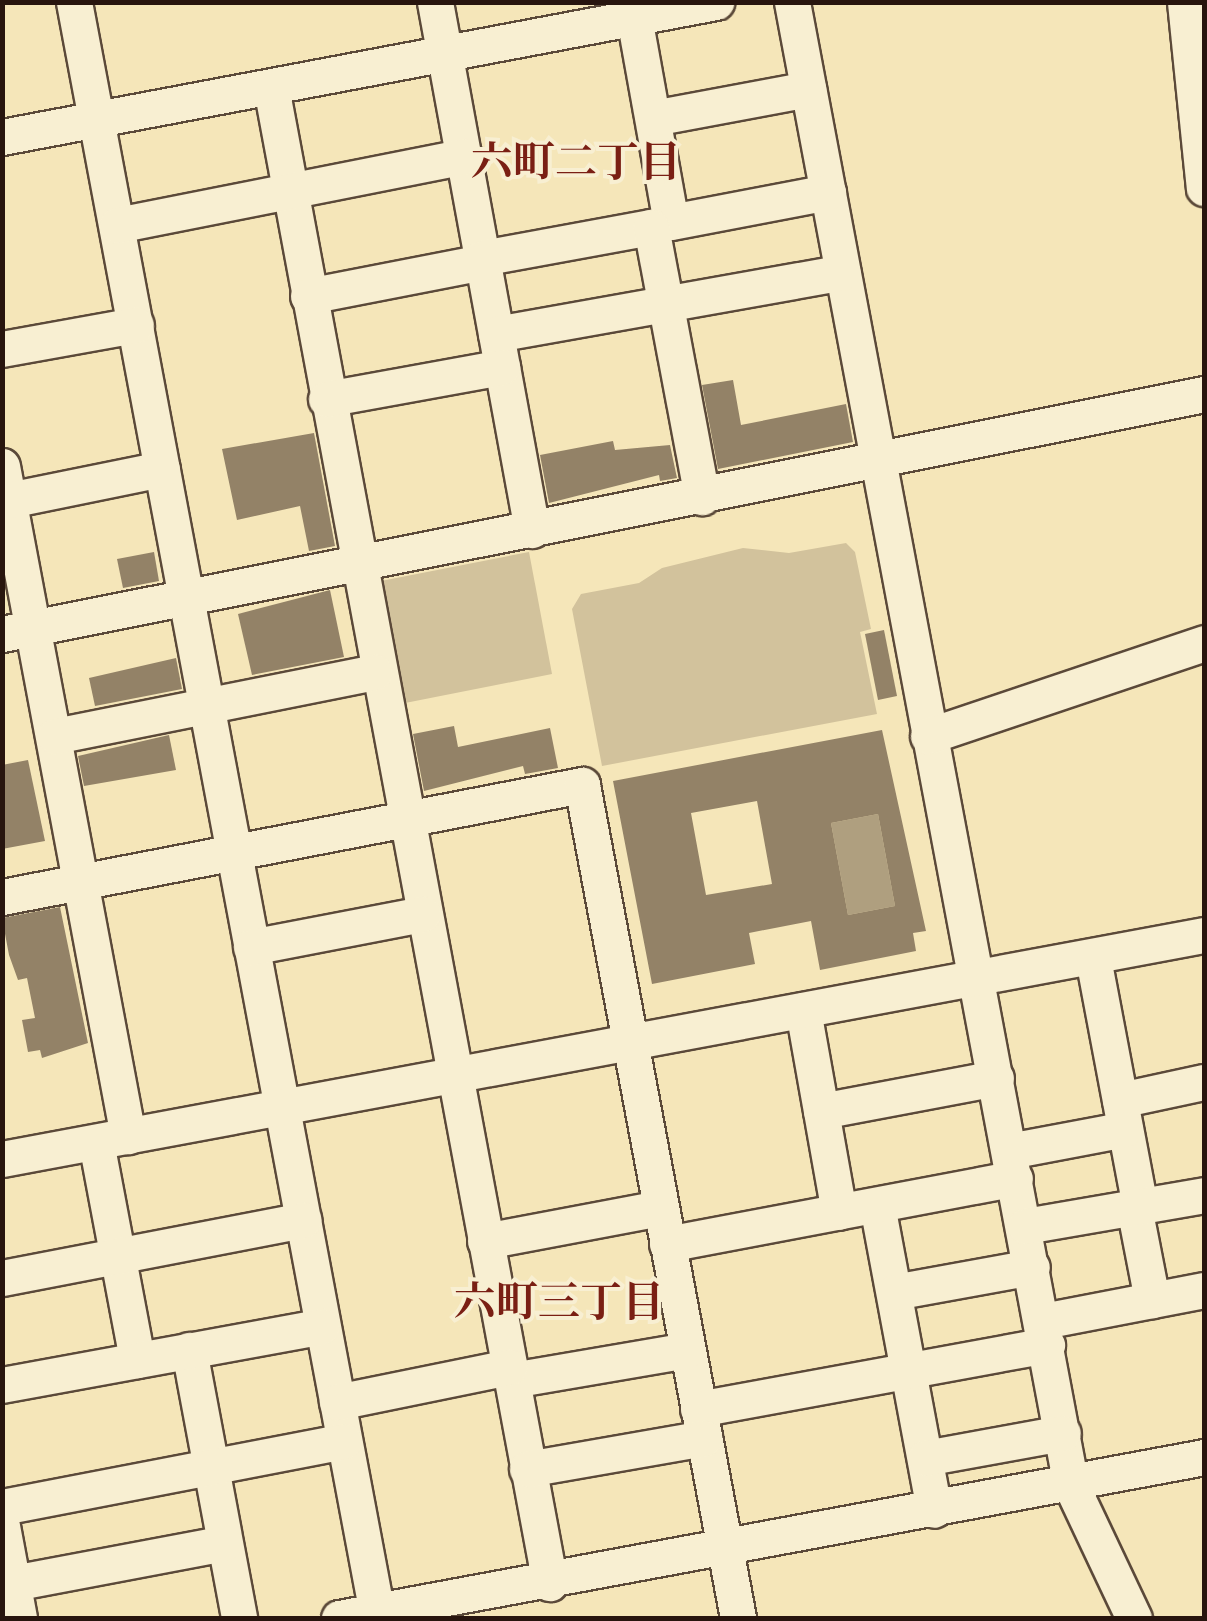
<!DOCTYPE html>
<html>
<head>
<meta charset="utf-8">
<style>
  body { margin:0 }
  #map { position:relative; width:1207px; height:1621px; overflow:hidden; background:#f5e6b9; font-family:"IM FELL Great Primer","Noto Serif JP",serif }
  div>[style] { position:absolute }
  .green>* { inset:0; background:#d2c29c }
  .water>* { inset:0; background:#af9f7f }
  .building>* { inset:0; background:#938267 }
  .roads { filter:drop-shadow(2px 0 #5b4939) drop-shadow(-2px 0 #5b4939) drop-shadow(0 2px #5b4939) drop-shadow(0 -2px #5b4939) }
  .minor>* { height:35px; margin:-17.5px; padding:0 17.5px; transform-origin:17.5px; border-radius:17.5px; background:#f8efd2 }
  span { translate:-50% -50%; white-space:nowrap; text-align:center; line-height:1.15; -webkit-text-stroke:8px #f8efd2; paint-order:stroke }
  .neighbourhood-label { font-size:42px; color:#7a1f14; font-weight:700 }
  .frame { position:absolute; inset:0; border:5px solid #28150e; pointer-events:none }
</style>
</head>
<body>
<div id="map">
  <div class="green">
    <i style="clip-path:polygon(846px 543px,855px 552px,871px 629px,860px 632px,877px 714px,602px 766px,572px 609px,581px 594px,639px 583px,662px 568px,743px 548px,789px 553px)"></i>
    <i style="clip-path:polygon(529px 552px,552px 674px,400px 704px,381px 581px)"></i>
  </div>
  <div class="water">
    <i style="clip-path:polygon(878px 814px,895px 906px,848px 915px,831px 823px)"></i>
  </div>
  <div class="building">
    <i style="clip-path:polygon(733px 380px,741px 425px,846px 404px,853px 442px,718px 469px,702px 385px)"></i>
    <i style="clip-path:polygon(314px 433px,335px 546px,309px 551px,300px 506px,237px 520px,222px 449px)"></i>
    <i style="clip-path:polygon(613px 441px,615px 450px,670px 445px,677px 478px,660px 481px,659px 475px,549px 503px,540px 455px)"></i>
    <i style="clip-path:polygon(154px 552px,159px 581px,123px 588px,117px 559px)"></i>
    <i style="clip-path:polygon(330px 590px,344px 657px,252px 675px,238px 614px)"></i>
    <i style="clip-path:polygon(884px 630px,897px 696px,878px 700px,865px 634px)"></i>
    <i style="clip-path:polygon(176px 658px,182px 689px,95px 706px,89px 678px)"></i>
    <i style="clip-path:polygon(454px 726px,458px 747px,550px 728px,558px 768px,525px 774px,523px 766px,424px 791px,413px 734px)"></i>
    <i style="clip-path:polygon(evenodd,882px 730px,926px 931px,913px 933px,916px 951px,820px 970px,811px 921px,749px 933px,755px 964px,652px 984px,613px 781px,882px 730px,757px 801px,772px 884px,706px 895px,691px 813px,757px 801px,882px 730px,878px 814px,895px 906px,848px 915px,831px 823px,878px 814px)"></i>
    <i style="clip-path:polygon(169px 735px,176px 770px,84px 786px,78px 756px)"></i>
    <i style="clip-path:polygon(28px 760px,45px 841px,2px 849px,2px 765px)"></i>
    <i style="clip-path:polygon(60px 907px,88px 1043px,42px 1058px,40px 1050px,28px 1052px,22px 1020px,35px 1018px,27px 978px,18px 980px,9px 955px,2px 918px)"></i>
  </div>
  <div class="roads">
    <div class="minor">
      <i style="left:74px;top:2px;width:1644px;rotate:79.35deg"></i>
      <i style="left:435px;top:2px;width:537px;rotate:79.59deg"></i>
      <i style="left:792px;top:2px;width:1509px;rotate:79.35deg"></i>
      <i style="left:1071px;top:1485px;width:147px;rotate:64.7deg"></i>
      <i style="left:1185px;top:2px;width:187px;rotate:84.2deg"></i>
      <i style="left:634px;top:17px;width:208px;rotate:79.8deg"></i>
      <i style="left:671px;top:222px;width:160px;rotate:-10.8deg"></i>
      <i style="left:271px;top:87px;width:1522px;rotate:79.44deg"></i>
      <i style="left:653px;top:118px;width:158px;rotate:-10.6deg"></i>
      <i style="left:2px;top:137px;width:727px;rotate:-10.71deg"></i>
      <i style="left:117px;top:225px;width:354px;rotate:-11.2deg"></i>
      <i style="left:482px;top:258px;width:172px;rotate:-10.4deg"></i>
      <i style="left:651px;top:227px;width:275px;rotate:79.3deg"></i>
      <i style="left:308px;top:296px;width:178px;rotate:-11deg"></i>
      <i style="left:496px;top:334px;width:352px;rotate:-10.1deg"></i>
      <i style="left:2px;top:349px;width:136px;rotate:-10.2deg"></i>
      <i style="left:326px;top:399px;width:179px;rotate:-10.3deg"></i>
      <i style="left:2px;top:466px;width:682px;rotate:79.35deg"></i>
      <i style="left:9px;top:500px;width:156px;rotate:-11.5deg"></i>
      <i style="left:2px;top:634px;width:1226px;rotate:-11.29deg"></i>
      <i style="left:55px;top:736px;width:326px;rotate:-11.3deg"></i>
      <i style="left:928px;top:736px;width:291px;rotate:-18.6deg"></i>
      <i style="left:2px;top:897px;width:591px;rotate:-10.93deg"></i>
      <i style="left:582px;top:785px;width:847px;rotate:79.39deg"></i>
      <i style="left:251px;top:947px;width:175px;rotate:-10.9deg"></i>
      <i style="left:1093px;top:958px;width:252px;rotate:79.3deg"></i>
      <i style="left:803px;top:1010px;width:205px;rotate:79.9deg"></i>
      <i style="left:1120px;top:1100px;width:86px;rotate:-12.1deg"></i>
      <i style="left:821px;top:1111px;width:178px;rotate:-10.7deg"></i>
      <i style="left:96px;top:1142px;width:222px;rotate:79.3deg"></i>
      <i style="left:1009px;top:1151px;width:118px;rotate:-10.7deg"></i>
      <i style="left:2px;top:1159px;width:1223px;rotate:-10.56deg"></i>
      <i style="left:877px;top:1205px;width:310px;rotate:79.4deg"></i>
      <i style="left:1134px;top:1207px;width:95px;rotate:79deg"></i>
      <i style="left:1025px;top:1226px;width:182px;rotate:-9.8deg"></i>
      <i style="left:485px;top:1241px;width:178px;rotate:-10.7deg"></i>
      <i style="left:667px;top:1244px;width:354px;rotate:-10.7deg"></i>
      <i style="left:2px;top:1278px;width:307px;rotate:-10.9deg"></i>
      <i style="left:894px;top:1292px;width:140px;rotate:-10.3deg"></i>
      <i style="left:1043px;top:1321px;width:164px;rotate:-10.9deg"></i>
      <i style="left:189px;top:1350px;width:273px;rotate:79.4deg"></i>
      <i style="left:512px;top:1380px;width:178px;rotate:-9.7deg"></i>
      <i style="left:2px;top:1385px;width:325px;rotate:-10.4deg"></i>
      <i style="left:337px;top:1402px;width:176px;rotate:-11.5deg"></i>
      <i style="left:698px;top:1409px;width:355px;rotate:-10.4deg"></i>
      <i style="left:925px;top:1458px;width:140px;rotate:-10.3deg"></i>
      <i style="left:527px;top:1469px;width:180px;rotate:-9.9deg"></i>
      <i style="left:2px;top:1507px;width:348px;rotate:-10.9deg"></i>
      <i style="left:2px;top:1526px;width:94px;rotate:79.5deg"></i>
      <i style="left:13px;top:1583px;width:215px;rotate:-10.7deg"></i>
      <i style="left:339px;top:1618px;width:880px;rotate:-10.54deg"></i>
    </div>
  </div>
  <div class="neighbourhood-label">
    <span style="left:576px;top:162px">六町二丁目</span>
    <span style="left:559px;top:1302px">六町三丁目</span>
  </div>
  <div class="frame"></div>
</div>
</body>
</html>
